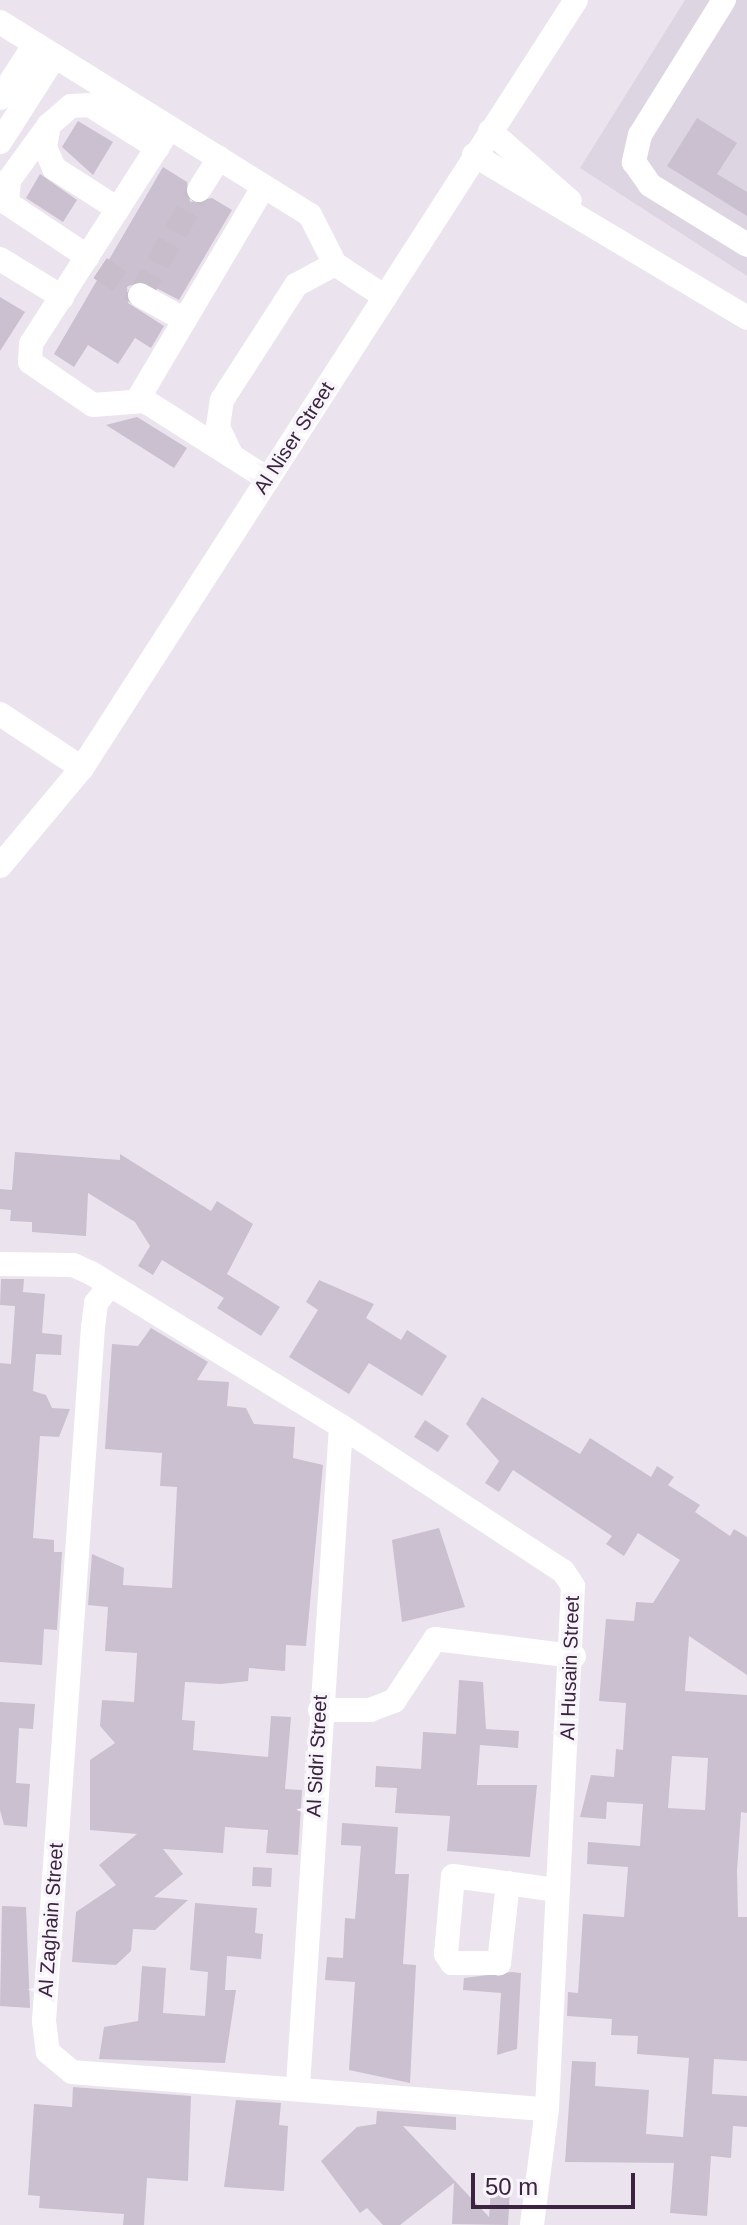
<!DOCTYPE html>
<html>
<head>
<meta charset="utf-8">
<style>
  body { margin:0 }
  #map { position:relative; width:747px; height:2225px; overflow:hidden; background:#ebe4ee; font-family:Arial,sans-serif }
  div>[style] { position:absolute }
  .built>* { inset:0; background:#ded5e2 }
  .building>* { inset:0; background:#cac0cf }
  .minor-tunnel>* { height:24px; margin-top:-12px; transform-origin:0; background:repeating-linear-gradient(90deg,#c8becb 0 24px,transparent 0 36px) }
  .minor>* { height:24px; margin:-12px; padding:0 12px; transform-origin:12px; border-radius:12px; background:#fff }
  span { translate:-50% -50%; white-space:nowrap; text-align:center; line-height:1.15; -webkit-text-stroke:7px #f8f5fa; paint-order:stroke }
  .street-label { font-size:20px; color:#3b2440 }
  .scale { position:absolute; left:471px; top:2173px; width:164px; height:36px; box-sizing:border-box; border:4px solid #3b2440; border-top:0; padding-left:10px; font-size:24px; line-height:28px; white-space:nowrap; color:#3b2440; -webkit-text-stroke:6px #f8f5fa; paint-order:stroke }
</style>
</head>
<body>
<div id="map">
  <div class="built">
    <i style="clip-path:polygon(685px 0,747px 0,747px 276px,580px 168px)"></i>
  </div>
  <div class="building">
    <i style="clip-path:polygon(697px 118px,737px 143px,717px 174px,747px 192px,747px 216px,667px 166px)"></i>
    <i style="clip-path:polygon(78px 121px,113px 142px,93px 175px,62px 147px)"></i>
    <i style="clip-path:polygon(163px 167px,187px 182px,190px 202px,212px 198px,232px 210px,179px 300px,141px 280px,127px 287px,128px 303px,164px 326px,151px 348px,135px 338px,118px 364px,88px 345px,74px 367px,54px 354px)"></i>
    <i style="clip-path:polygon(40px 174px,77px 200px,63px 222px,26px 198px)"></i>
    <i style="clip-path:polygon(0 297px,25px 312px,0 351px)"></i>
    <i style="clip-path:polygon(137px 417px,187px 448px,174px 468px,106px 425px)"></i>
    <i style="clip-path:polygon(15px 1152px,120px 1160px,120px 1154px,211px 1211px,217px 1201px,253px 1224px,227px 1274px,280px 1307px,261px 1336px,217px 1308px,224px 1298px,162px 1260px,153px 1275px,138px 1266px,150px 1246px,135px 1222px,88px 1193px,86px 1236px,32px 1232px,32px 1222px,10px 1221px,11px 1210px,0 1209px,0 1189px,12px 1190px)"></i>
    <i style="clip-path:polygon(1px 1279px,24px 1279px,23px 1292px,45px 1294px,42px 1333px,62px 1335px,61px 1355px,36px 1354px,33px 1391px,46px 1395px,52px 1408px,70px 1409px,59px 1437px,40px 1436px,33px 1538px,54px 1540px,54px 1552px,62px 1552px,57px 1630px,44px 1629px,42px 1665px,0 1662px,0 1363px,11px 1364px,15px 1306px,0 1305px)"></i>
    <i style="clip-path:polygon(319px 1280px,374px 1304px,366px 1318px,401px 1340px,407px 1330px,447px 1356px,422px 1396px,369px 1363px,349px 1394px,289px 1357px,318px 1310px,306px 1302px)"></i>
    <i style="clip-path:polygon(151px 1328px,208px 1362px,197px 1380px,229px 1382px,227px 1406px,246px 1408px,254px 1424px,295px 1427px,293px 1458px,323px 1465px,306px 1646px,286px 1645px,285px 1671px,249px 1668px,248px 1681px,221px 1684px,185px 1682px,182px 1720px,195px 1721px,193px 1750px,268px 1757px,271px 1716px,291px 1717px,285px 1789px,302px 1790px,298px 1855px,266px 1853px,268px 1830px,225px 1827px,223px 1853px,163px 1849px,183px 1874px,154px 1897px,188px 1900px,155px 1930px,133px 1929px,131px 1951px,116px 1965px,72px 1962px,76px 1912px,116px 1885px,99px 1865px,137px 1834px,90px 1830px,90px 1760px,115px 1743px,100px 1726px,102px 1700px,134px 1702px,137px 1653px,105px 1651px,108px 1607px,88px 1605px,92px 1554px,124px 1568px,123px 1585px,172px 1588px,177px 1487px,160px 1486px,162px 1453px,105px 1449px,112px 1344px,138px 1346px)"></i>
    <i style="clip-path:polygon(evenodd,482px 1397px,580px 1454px,590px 1438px,651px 1477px,657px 1466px,674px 1477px,668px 1485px,700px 1505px,695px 1512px,730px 1536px,734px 1529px,747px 1537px,747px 1675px,689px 1636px,685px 1691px,747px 1695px,747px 1813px,741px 1812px,737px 1871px,738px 1917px,747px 1917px,747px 2061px,714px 2059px,712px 2094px,747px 2096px,747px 2127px,733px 2126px,731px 2158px,711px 2156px,707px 2216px,670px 2213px,674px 2163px,565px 2162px,572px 2061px,596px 2062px,595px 2086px,649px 2090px,646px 2134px,683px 2137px,689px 2058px,637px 2054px,638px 2036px,611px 2035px,612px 2019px,567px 2016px,568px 1992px,578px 1993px,583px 1914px,624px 1917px,628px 1867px,587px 1864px,588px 1842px,640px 1846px,643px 1804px,607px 1802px,606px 1819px,580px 1817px,591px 1775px,614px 1777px,616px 1749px,623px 1750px,626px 1703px,599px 1701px,606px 1619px,634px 1621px,636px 1602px,653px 1603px,680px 1560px,638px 1533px,624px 1556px,606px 1544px,612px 1536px,513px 1470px,499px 1492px,485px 1483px,499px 1461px,466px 1424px,482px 1397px,672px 1756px,708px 1758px,705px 1810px,668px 1808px,672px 1756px)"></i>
    <i style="clip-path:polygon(425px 1420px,449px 1436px,438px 1452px,414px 1437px)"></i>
    <i style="clip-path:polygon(439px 1528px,465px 1607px,402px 1622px,392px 1540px)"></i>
    <i style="clip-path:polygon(459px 1680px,483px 1682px,486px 1729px,519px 1731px,518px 1748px,480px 1745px,477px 1785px,537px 1785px,530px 1857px,447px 1851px,450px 1816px,395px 1813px,397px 1788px,375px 1787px,376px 1766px,421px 1769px,423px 1732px,456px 1734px)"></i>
    <i style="clip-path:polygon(0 1702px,35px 1704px,33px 1729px,19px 1728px,16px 1783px,30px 1784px,27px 1827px,4px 1825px,0 1810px)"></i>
    <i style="clip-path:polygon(342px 1823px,398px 1827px,395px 1874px,409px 1874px,403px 1964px,416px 1965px,410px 2083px,349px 2070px,355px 1982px,325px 1980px,327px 1957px,343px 1958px,345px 1918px,355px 1919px,361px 1846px,341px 1845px)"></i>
    <i style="clip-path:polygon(253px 1867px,272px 1868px,271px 1887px,252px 1886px)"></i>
    <i style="clip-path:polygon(195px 1903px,257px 1908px,255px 1933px,263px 1934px,261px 1959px,227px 1956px,225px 1990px,236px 1990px,225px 2063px,99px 2059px,104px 2027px,138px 2021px,142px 1966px,166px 1968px,163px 2013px,205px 2016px,208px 1972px,190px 1970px)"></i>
    <i style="clip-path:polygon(2px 1906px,26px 1907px,30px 2008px,0 2006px)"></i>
    <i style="clip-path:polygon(511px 1972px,521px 1973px,517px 2049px,497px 2055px,501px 1993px,463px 1990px,464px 1978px)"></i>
    <i style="clip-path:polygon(73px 2087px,191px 2096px,188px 2181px,147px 2178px,144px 2225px,123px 2225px,124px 2214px,39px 2208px,40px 2196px,28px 2195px,34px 2104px,72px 2107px)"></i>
    <i style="clip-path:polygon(236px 2100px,281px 2103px,279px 2125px,288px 2126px,284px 2191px,224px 2187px)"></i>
    <i style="clip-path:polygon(377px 2111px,456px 2117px,456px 2130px,403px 2126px,489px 2217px,491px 2189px,510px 2190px,508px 2225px,452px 2224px,454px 2183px,400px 2225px,383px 2225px,367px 2208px,360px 2213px,321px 2161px,357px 2127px,376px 2124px)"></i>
  </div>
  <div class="minor-tunnel">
    <i style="left:100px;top:268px;width:48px;rotate:34deg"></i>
    <i style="left:140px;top:295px;width:120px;rotate:-60.7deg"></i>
  </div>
  <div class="minor">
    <i style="left:724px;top:0;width:159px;rotate:121.9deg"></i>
    <i style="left:640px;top:135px;width:28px;rotate:103deg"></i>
    <i style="left:634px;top:162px;width:28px;rotate:55deg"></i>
    <i style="left:650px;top:185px;width:114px;rotate:31.7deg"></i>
    <i style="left:0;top:22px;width:365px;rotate:31.9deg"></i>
    <i style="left:310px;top:215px;width:55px;rotate:63deg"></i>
    <i style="left:335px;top:264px;width:60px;rotate:33.4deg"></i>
    <i style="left:0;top:98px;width:64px;rotate:-57.1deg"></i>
    <i style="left:49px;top:125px;width:68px;rotate:126deg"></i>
    <i style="left:9px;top:180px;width:23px;rotate:95deg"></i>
    <i style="left:7px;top:203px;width:97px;rotate:33.7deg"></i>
    <i style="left:169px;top:129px;width:255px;rotate:122.7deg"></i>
    <i style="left:31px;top:344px;width:18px;rotate:93deg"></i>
    <i style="left:30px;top:362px;width:76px;rotate:34.3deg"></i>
    <i style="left:93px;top:405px;width:52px;rotate:-4.4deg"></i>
    <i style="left:145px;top:401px;width:146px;rotate:32.4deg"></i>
    <i style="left:490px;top:131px;width:106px;rotate:41.2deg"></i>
    <i style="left:0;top:142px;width:102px;rotate:-57.4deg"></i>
    <i style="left:474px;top:155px;width:318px;rotate:30.8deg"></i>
    <i style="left:199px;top:190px;width:38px;rotate:-58deg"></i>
    <i style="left:118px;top:209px;width:76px;rotate:-147.4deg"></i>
    <i style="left:54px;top:168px;width:23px;rotate:-113deg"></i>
    <i style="left:45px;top:147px;width:22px;rotate:-80deg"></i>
    <i style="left:49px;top:125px;width:29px;rotate:-41deg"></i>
    <i style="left:71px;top:106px;width:19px;rotate:-3deg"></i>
    <i style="left:90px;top:105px;width:80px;rotate:32.3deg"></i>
    <i style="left:0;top:259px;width:73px;rotate:31.5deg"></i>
    <i style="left:140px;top:295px;width:51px;rotate:29.1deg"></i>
    <i style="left:138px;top:399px;width:247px;rotate:-59.4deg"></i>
    <i style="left:230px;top:452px;width:28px;rotate:-116deg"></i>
    <i style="left:218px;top:427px;width:27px;rotate:-82deg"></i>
    <i style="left:222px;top:400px;width:137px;rotate:-57.2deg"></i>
    <i style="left:296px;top:285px;width:44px;rotate:-28.3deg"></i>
    <i style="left:0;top:714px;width:98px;rotate:33.4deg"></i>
    <i style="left:0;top:866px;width:128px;rotate:-50.1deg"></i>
    <i style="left:82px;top:768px;width:913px;rotate:-57.25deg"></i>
    <i style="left:0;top:1264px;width:73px;rotate:0.8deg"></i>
    <i style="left:73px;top:1265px;width:20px;rotate:24deg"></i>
    <i style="left:91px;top:1273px;width:293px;rotate:31.5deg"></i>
    <i style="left:341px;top:1426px;width:265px;rotate:33.2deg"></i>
    <i style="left:563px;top:1571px;width:18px;rotate:56deg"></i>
    <i style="left:573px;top:1586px;width:524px;rotate:92.85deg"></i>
    <i style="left:547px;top:2109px;width:117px;rotate:97.4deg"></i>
    <i style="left:109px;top:1286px;width:21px;rotate:127deg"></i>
    <i style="left:96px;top:1303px;width:24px;rotate:97deg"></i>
    <i style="left:93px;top:1327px;width:696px;rotate:94.04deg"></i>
    <i style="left:44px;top:2021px;width:31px;rotate:83deg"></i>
    <i style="left:48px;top:2052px;width:31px;rotate:40deg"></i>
    <i style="left:72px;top:2072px;width:476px;rotate:4.5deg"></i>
    <i style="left:320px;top:1710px;width:50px"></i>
    <i style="left:370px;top:1710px;width:26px;rotate:-21deg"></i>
    <i style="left:394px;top:1701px;width:74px;rotate:-56.5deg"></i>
    <i style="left:435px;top:1639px;width:140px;rotate:7deg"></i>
    <i style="left:508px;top:1883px;width:81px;rotate:96.4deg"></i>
    <i style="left:499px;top:1963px;width:47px;rotate:180deg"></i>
    <i style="left:452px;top:1963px;width:11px;rotate:-124deg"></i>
    <i style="left:446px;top:1954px;width:78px;rotate:-84.9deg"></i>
    <i style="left:453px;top:1876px;width:104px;rotate:7.7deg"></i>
    <i style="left:298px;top:2086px;width:661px;rotate:-86.27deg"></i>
  </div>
  <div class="street-label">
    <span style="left:294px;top:438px;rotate:-57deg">Al Niser Street</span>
    <span style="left:570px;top:1668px;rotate:-88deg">Al Husain Street</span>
    <span style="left:317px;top:1756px;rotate:-87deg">Al Sidri Street</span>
    <span style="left:51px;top:1920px;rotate:-86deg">Al Zaghain Street</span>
  </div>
  <div class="scale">50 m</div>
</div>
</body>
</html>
